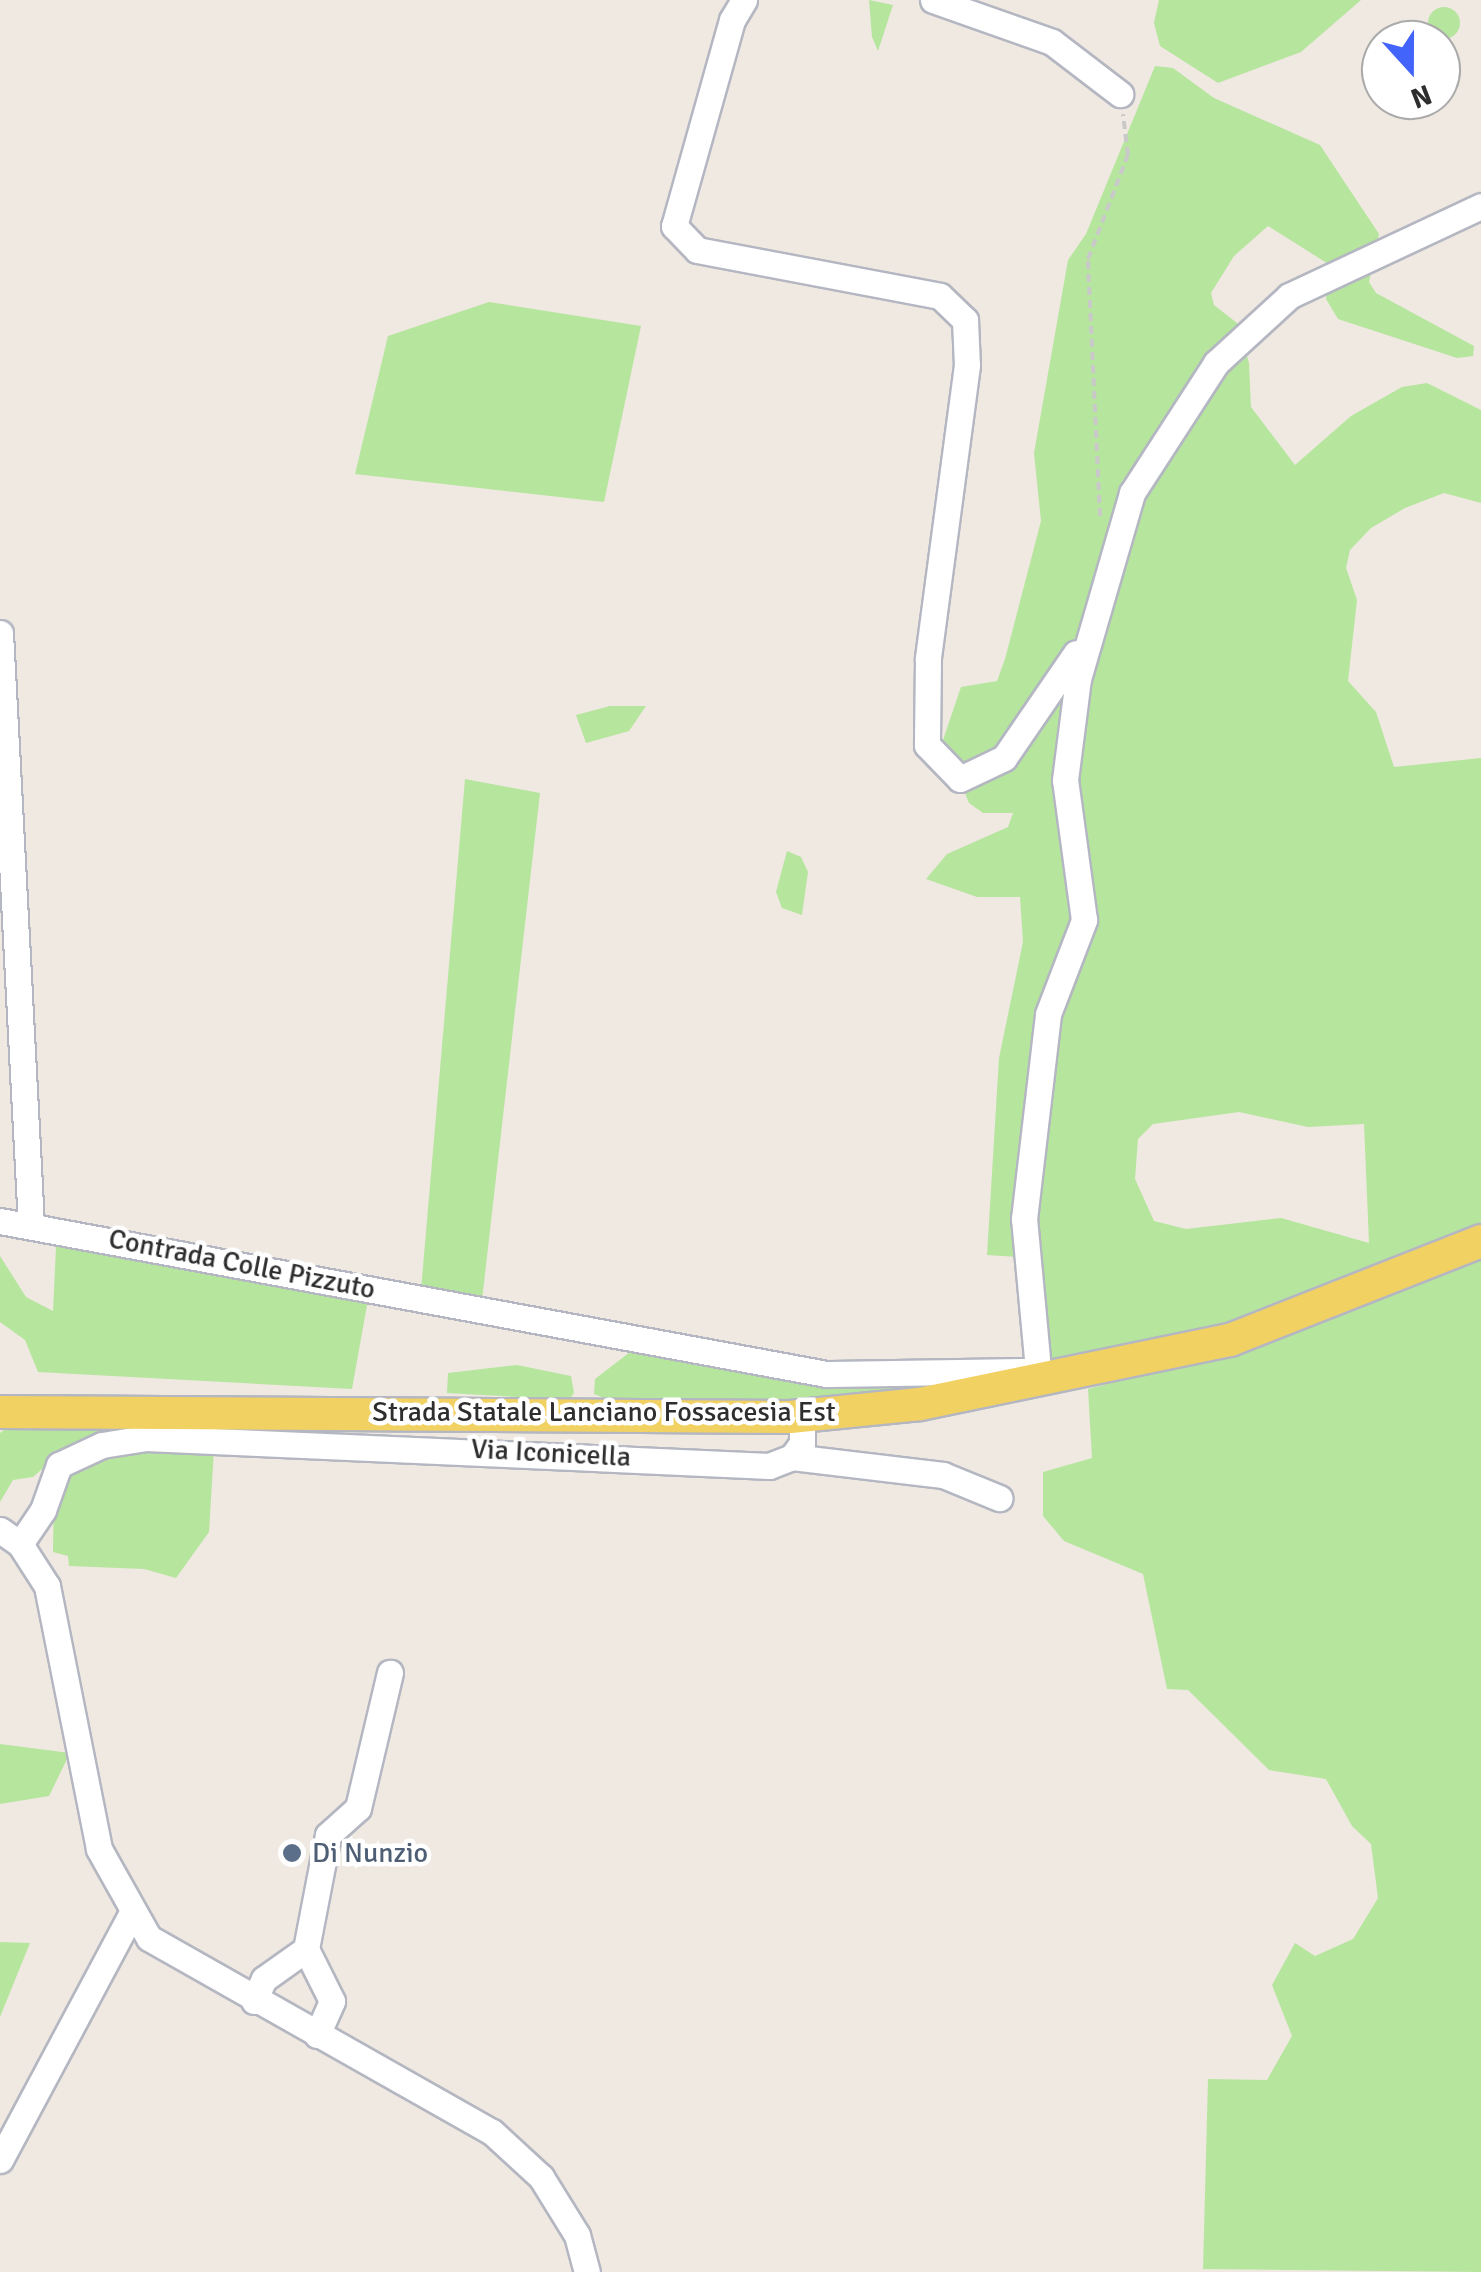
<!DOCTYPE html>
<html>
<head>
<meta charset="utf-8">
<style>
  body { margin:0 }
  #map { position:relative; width:1481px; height:2272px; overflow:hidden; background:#efe9e1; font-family:Signika,sans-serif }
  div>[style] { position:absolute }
  .green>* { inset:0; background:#b6e59e }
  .round { border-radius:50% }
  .path>* { height:4px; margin-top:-2px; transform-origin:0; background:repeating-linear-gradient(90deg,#c9c9c9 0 8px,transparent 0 13px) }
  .roads { filter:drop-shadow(2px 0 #b4b7c1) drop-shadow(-2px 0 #b4b7c1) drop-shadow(0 2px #b4b7c1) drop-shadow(0 -2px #b4b7c1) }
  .minor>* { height:25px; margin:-12.5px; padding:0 12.5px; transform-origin:12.5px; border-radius:12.5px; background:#fff }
  .major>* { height:32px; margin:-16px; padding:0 16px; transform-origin:16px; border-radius:16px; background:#f2d163 }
  .dots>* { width:28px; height:28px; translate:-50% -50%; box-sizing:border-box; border:5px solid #fff; border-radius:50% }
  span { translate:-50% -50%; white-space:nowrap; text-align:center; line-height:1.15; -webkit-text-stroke:9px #fff; paint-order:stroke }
  .street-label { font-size:28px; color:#2e2e2e }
  .service-label { font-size:28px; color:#4e5e75 }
  .left { translate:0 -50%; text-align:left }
  .north { position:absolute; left:1361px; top:20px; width:100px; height:100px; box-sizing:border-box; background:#fff; border:2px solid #ababab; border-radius:50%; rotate:159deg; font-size:28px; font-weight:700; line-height:40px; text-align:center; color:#2e2e2e }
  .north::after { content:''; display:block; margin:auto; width:35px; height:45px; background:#4264fb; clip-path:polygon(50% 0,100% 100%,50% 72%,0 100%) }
</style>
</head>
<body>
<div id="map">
  <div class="green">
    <i style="clip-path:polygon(869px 0,893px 5px,878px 51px,872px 37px)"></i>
    <i style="clip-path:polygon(1159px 0,1361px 0,1301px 52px,1218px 83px,1160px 46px,1154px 23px)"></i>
    <i class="round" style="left:1428px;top:7px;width:32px;height:32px"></i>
    <i style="clip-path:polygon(evenodd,1155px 66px,1173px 68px,1214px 98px,1320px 145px,1379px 234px,1369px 282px,1376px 293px,1474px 346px,1473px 356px,1457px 358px,1338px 319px,1326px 299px,1330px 265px,1268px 226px,1234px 256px,1211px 293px,1214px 305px,1237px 323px,1249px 363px,1251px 407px,1295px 465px,1351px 416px,1402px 387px,1427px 383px,1481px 410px,1481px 503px,1444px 493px,1405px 508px,1371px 528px,1350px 550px,1346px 568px,1357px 600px,1348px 681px,1376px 712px,1394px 767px,1481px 758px,1481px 1223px,1250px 1318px,1054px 1365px,1019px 1257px,987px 1255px,999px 1058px,1023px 942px,1020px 897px,977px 897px,926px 879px,947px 854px,1008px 827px,1013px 813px,983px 813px,969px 803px,943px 740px,961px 687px,997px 681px,1005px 659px,1041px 521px,1034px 453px,1068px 260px,1086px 234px,1155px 66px,1239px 1112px,1308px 1127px,1364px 1124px,1369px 1243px,1281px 1218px,1186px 1229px,1154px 1221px,1135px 1179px,1138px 1139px,1153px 1124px,1239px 1112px)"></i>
    <i style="clip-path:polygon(489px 302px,641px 326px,604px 502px,355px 474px,388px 336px)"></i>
    <i style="clip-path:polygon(610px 706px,646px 706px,629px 731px,586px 743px,576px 715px)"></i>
    <i style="clip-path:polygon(465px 779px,540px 793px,482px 1300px,421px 1290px)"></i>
    <i style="clip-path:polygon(787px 851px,801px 857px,808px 872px,802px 915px,782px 908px,776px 892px)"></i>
    <i style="clip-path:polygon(64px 1240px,369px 1294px,352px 1389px,38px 1372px,25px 1340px,0 1322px,0 1256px,26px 1297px,53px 1311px,56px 1247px)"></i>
    <i style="clip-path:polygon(1481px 1255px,1481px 2272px,1203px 2269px,1208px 2079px,1267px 2080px,1292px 2036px,1272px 1985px,1295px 1943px,1315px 1956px,1353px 1939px,1378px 1898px,1371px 1844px,1352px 1826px,1326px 1779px,1269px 1770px,1188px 1690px,1167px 1689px,1143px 1574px,1064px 1541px,1043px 1516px,1043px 1472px,1092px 1458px,1088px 1389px,1282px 1339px)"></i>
    <i style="clip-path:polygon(634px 1349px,965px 1380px,855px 1403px,612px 1401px,594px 1394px,595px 1379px)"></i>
    <i style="clip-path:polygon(517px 1365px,571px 1376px,574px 1393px,569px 1400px,447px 1393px,448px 1373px)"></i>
    <i style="clip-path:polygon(169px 1418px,67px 1447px,33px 1477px,13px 1480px,0 1502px,0 1433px,7px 1428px)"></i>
    <i style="clip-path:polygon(214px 1449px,209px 1532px,176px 1578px,144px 1569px,69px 1566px,68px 1556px,53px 1552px,54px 1482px,115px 1450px)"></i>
    <i style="clip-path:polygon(0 1744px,70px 1753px,49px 1796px,0 1804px)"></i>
    <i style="clip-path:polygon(0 1942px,30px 1943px,0 2017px)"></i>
  </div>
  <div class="path">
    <i style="left:1100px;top:516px;width:257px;rotate:-92.7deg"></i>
    <i style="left:1088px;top:259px;width:111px;rotate:-69deg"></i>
    <i style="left:1128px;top:155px;width:41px;rotate:-97deg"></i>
  </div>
  <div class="roads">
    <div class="minor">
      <i style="left:744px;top:0;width:23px;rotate:121deg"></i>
      <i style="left:732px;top:20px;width:214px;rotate:105.7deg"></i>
      <i style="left:674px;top:226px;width:33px;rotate:46deg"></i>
      <i style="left:697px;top:250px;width:247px;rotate:10.7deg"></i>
      <i style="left:940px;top:296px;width:35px;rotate:44deg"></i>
      <i style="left:965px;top:320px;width:45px;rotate:87.5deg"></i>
      <i style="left:967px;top:365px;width:297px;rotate:97.6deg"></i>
      <i style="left:928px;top:659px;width:86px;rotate:90.7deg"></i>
      <i style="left:927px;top:745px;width:47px;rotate:45.9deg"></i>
      <i style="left:960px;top:779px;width:49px;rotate:-25.5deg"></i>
      <i style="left:1004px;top:758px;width:127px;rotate:-55.6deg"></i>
      <i style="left:933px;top:0;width:126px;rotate:19.4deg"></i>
      <i style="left:1052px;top:42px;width:86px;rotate:37.4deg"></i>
      <i style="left:0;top:633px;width:592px;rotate:87deg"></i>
      <i style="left:0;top:1221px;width:840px;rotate:10.49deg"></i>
      <i style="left:826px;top:1374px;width:200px;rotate:-0.9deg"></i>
      <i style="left:1038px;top:1369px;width:151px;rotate:-95.3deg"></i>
      <i style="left:1024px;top:1219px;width:206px;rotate:-83.3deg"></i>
      <i style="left:1048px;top:1014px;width:101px;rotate:-69deg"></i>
      <i style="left:1084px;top:920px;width:141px;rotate:-97.7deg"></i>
      <i style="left:1065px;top:780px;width:102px;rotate:-82.7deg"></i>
      <i style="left:1078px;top:679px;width:194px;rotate:-73.8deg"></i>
      <i style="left:1132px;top:493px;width:155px;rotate:-57.1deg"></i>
      <i style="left:1216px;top:363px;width:99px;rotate:-42.5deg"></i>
      <i style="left:1289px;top:296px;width:212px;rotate:-25.1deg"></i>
      <i style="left:792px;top:1457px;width:152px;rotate:6.8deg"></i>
      <i style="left:943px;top:1475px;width:61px;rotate:22.3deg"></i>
      <i style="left:0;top:1530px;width:24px;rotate:35deg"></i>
      <i style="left:20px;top:1544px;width:50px;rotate:57.3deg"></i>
      <i style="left:47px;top:1586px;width:268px;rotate:78.8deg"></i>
      <i style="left:99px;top:1849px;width:102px;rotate:60.7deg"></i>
      <i style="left:149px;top:1938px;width:394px;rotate:29.5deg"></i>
      <i style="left:492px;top:2132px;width:67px;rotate:42.6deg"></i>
      <i style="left:541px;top:2177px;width:68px;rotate:58.2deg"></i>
      <i style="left:577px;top:2235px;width:38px;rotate:75deg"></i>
      <i style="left:20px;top:1544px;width:41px;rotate:-55.9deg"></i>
      <i style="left:43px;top:1510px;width:48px;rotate:-70.4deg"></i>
      <i style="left:59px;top:1465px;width:47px;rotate:-24.9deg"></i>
      <i style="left:102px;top:1445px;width:45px;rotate:-9deg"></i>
      <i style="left:146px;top:1438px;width:624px;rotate:2.57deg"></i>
      <i style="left:769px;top:1466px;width:25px;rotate:-21deg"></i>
      <i style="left:792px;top:1457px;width:17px;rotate:-54deg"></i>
      <i style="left:802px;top:1443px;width:27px;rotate:-90deg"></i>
      <i style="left:254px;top:2001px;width:24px;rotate:-66deg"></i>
      <i style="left:264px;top:1979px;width:52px;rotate:-35.5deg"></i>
      <i style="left:317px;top:2035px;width:37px;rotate:-66deg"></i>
      <i style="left:332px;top:2001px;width:58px;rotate:-116.6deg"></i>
      <i style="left:306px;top:1949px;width:116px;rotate:-79.1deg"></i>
      <i style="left:328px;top:1835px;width:40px;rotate:-42deg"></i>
      <i style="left:358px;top:1808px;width:139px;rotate:-76.7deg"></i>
      <i style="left:0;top:2160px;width:278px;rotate:-61.9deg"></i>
    </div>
    <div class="major">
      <i style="left:0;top:1412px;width:790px;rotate:0.36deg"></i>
      <i style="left:790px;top:1417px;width:131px;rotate:-5.7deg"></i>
      <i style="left:920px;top:1404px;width:317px;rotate:-11.7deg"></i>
      <i style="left:1230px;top:1340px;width:270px;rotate:-21.5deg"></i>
    </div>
  </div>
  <div class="dots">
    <i style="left:292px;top:1853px;background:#5c6f8a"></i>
  </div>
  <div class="street-label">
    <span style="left:242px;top:1264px;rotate:11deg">Contrada Colle Pizzuto</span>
    <span style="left:604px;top:1412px">Strada Statale Lanciano Fossacesia Est</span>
    <span style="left:551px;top:1453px;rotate:3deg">Via Iconicella</span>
  </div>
  <div class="service-label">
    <span class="left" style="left:312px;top:1853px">Di Nunzio</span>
  </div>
  <div class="north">N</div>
</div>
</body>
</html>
